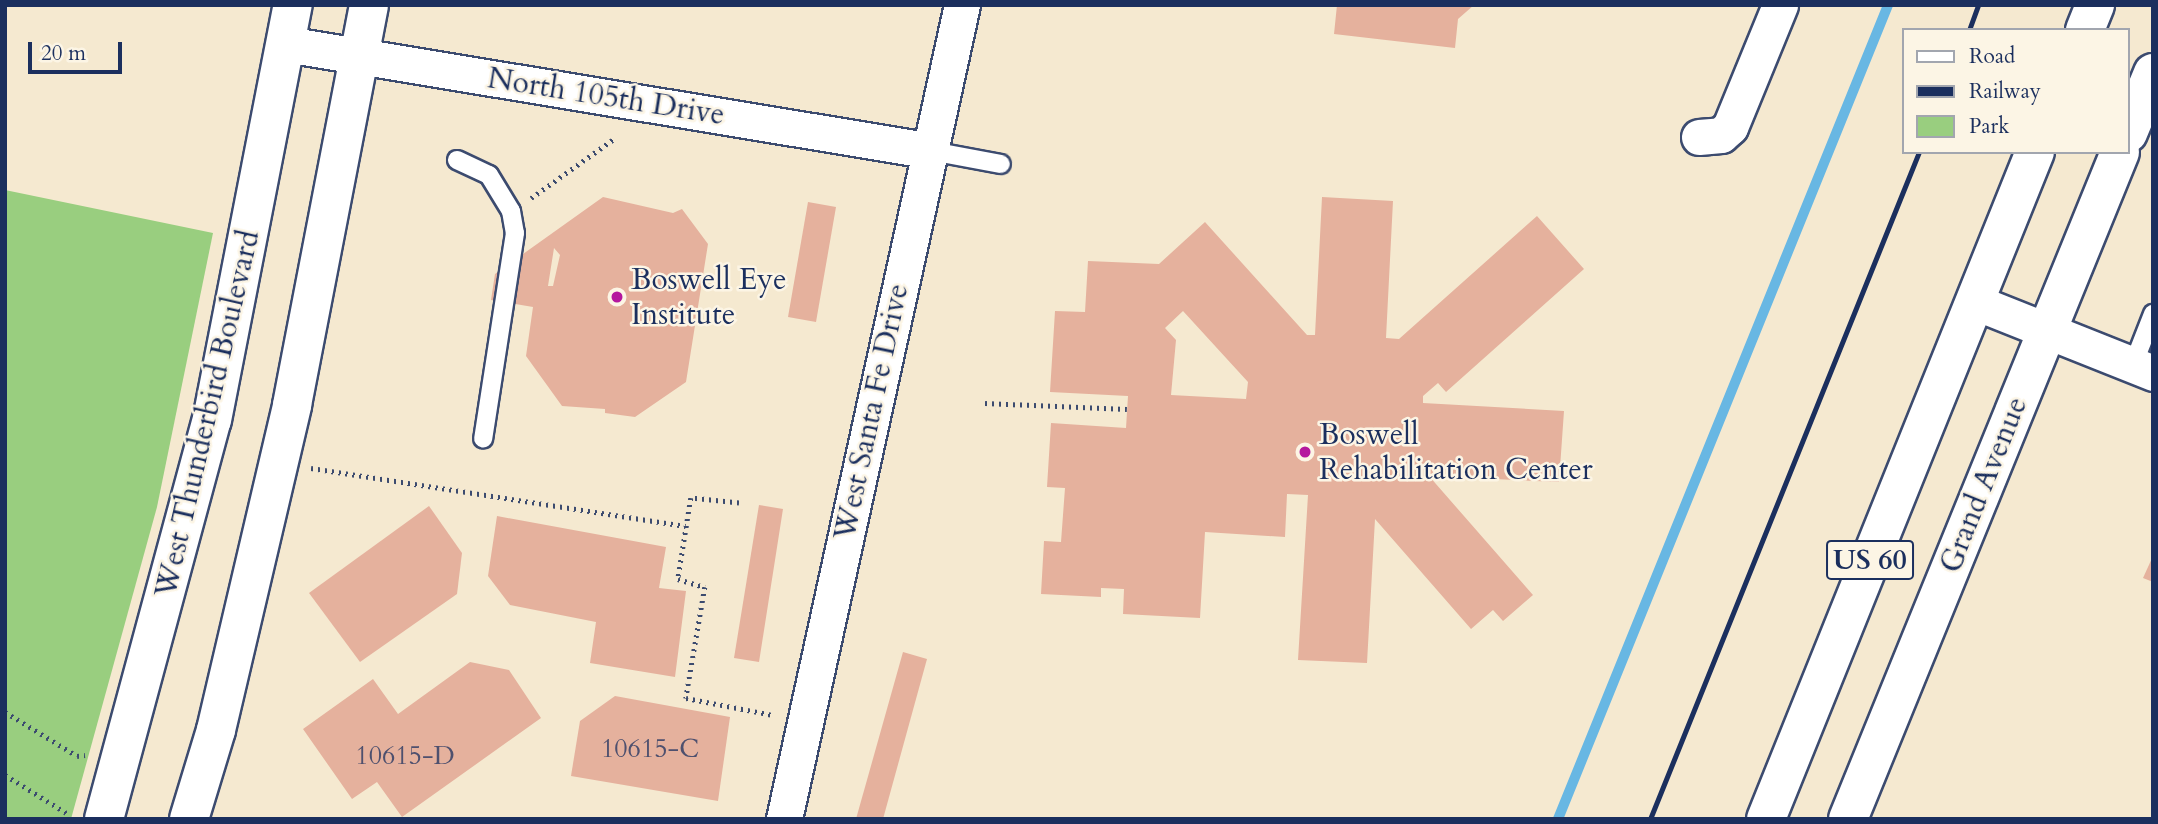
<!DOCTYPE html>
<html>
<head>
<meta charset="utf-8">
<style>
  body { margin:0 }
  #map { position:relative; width:2158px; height:824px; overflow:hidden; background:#f5e9d0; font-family:Cardo,serif }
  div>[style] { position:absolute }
  .green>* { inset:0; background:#99ce7f }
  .stream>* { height:10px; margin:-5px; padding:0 5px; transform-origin:5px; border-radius:5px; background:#68b7e3 }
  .building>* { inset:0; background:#e5b19d }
  .path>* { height:4.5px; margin-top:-2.25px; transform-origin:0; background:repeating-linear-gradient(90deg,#3c4b6f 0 2px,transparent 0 7px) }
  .roads { filter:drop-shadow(2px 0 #3c4b6f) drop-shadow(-2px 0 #3c4b6f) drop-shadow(0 2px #3c4b6f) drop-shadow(0 -2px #3c4b6f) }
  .lane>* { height:18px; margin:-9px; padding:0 9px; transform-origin:9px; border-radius:9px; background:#fff }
  .street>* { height:35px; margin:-17.5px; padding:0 17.5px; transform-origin:17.5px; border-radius:17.5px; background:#fff }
  .secondary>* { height:38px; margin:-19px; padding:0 19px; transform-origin:19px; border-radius:19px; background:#fff }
  .highway>* { height:38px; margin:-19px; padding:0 19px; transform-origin:19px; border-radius:19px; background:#fff }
  .rail>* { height:5px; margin:-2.5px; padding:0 2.5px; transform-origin:2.5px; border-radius:2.5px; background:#1b2f5e }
  .dots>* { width:19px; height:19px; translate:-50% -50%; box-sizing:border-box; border:4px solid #fcf5e5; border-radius:50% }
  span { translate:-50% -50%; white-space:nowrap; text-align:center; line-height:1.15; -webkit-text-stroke:5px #fcf5e5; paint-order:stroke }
  .number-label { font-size:26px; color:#4e506e }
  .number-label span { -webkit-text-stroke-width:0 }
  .shield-label span { padding:2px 5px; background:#fcf5e5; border:2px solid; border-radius:5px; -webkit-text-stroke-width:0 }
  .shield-label { font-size:28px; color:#1b2f5e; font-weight:700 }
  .street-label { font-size:30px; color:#1b2f5e }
  .poi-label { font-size:30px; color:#1b2f5e }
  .left { translate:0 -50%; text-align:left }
  .frame { position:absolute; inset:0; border:7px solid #1b2f5e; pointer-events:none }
  .legend { position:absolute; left:1902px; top:28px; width:228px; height:126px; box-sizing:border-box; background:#fcf5e5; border:2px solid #a2a6af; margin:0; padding:9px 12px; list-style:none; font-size:21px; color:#1b2f5e }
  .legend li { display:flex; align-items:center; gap:14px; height:35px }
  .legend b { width:35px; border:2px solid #a2a6af }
  .scale { position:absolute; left:28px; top:42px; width:94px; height:32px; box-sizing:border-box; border:4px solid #1b2f5e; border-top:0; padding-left:9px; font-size:21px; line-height:24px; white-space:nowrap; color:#1b2f5e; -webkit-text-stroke:5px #fcf5e5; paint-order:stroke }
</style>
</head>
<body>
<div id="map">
  <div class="green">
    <i style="clip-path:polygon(5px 190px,213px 233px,157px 507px,71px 819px,5px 819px)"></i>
  </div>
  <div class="stream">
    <i style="left:1558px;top:819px;width:878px;rotate:-67.93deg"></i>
  </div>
  <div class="building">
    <i style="clip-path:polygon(1337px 5px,1474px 5px,1458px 19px,1455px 48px,1334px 34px)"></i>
    <i style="clip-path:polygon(evenodd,603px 197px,673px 213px,682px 209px,708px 244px,686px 382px,635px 417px,605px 413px,605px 409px,562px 406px,526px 356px,533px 307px,491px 300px,495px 274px,603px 197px,554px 248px,560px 255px,553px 286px,548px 286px,554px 248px)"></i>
    <i style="clip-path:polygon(evenodd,1322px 197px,1393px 201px,1386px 338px,1399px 339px,1537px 216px,1584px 269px,1446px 392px,1438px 383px,1423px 396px,1423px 403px,1564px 411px,1559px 482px,1429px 476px,1533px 595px,1503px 621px,1493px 610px,1471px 629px,1375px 519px,1367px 663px,1298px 660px,1308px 495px,1287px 494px,1285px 537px,1205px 532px,1200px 618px,1123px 614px,1124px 589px,1101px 588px,1101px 597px,1041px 594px,1044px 541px,1061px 542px,1065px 488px,1047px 487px,1051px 423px,1126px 428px,1128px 396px,1050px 392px,1055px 311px,1085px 312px,1088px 261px,1159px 264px,1205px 222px,1307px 335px,1315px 335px,1322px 197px,1183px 311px,1248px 382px,1246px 399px,1171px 395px,1176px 340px,1165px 328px,1183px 311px)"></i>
    <i style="clip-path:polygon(808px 202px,836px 207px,816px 322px,788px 317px)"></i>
    <i style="clip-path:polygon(759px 505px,783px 509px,759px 662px,734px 658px)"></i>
    <i style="clip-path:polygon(429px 506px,462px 553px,457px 594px,360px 662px,309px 593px)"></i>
    <i style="clip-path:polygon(497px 516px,666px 547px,659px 588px,686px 591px,675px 677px,590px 663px,596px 622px,510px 605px,488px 576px)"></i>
    <i style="clip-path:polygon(2153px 556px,2153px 582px,2143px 578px)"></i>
    <i style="clip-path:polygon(903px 652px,927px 659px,883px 819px,856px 819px)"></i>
    <i style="clip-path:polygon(470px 662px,509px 670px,541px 718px,402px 817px,377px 782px,352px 799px,303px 729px,373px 679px,398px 714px)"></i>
    <i style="clip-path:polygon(615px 696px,730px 717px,718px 801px,571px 776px,580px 721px)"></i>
  </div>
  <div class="path">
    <i style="left:531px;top:198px;width:103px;rotate:-35.5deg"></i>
    <i style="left:985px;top:403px;width:142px;rotate:2.4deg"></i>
    <i style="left:311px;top:468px;width:379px;rotate:8.8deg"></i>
    <i style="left:739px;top:503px;width:48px;rotate:-174.1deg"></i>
    <i style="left:691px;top:498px;width:82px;rotate:99.1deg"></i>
    <i style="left:678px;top:579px;width:28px;rotate:17deg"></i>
    <i style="left:705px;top:587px;width:113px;rotate:99.7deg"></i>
    <i style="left:686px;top:698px;width:89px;rotate:11.1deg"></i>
    <i style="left:5px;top:712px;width:84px;rotate:31.4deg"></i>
    <i style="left:77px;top:756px;width:8px;rotate:-7deg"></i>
    <i style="left:5px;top:775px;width:76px;rotate:31.6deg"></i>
  </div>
  <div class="roads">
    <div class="lane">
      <i style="left:926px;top:150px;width:76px;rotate:10.6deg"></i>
      <i style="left:457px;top:160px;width:35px;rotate:25deg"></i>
      <i style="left:489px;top:175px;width:42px;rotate:58.6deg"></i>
      <i style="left:511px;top:211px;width:22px;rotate:80deg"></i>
      <i style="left:515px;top:233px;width:208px;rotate:98.8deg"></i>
      <i style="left:2133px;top:365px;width:55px;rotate:-68.6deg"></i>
    </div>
    <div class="street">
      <i style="left:286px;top:44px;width:649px;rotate:9.4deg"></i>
      <i style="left:1699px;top:137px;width:22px;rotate:-5deg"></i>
      <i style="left:1721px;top:135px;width:12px;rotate:-42deg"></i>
      <i style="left:1730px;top:127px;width:132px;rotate:-67.7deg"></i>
      <i style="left:1975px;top:302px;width:192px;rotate:21.7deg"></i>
      <i style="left:784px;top:819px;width:833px;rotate:-77.67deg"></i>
    </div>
    <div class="secondary">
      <i style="left:104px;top:819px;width:413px;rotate:-74.9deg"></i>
      <i style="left:212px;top:420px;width:423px;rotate:-79deg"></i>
      <i style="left:189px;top:819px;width:93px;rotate:-73.1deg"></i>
      <i style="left:216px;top:730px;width:334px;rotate:-76.8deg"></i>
      <i style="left:292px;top:405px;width:407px;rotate:-79.1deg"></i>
    </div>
    <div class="highway">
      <i style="left:2085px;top:30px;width:27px;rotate:-68deg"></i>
      <i style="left:2128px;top:133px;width:65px;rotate:-67.4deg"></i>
      <i style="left:1766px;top:819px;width:719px;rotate:-68.04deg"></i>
      <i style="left:1848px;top:819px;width:720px;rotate:-67.81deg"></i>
    </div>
  </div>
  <div class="rail">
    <i style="left:1969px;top:30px;width:27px;rotate:-70deg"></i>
    <i style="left:1650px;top:819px;width:719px;rotate:-68.04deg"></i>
  </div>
  <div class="dots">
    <i style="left:617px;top:297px;background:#b5179e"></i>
    <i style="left:1305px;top:452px;background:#b5179e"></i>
  </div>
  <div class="number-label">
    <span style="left:650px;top:749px">10615-C</span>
    <span style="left:405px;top:756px">10615-D</span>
  </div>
  <div class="shield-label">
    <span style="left:1870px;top:560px">US 60</span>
  </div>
  <div class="street-label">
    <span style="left:606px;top:97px;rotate:9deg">North 105th Drive</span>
    <span style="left:872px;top:412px;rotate:-78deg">West Santa Fe Drive</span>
    <span style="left:208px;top:414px;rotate:-77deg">West Thunderbird Boulevard</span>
    <span style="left:1984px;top:485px;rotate:-68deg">Grand Avenue</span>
  </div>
  <div class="poi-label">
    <span class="left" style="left:631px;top:297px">Boswell Eye<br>Institute</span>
    <span class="left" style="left:1319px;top:452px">Boswell<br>Rehabilitation Center</span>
  </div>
  <div class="frame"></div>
  <ul class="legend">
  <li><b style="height:9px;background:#fff"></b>Road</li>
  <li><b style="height:9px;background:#1b2f5e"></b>Railway</li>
  <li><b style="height:19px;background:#99ce7f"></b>Park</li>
  </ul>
  <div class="scale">20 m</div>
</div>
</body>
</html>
